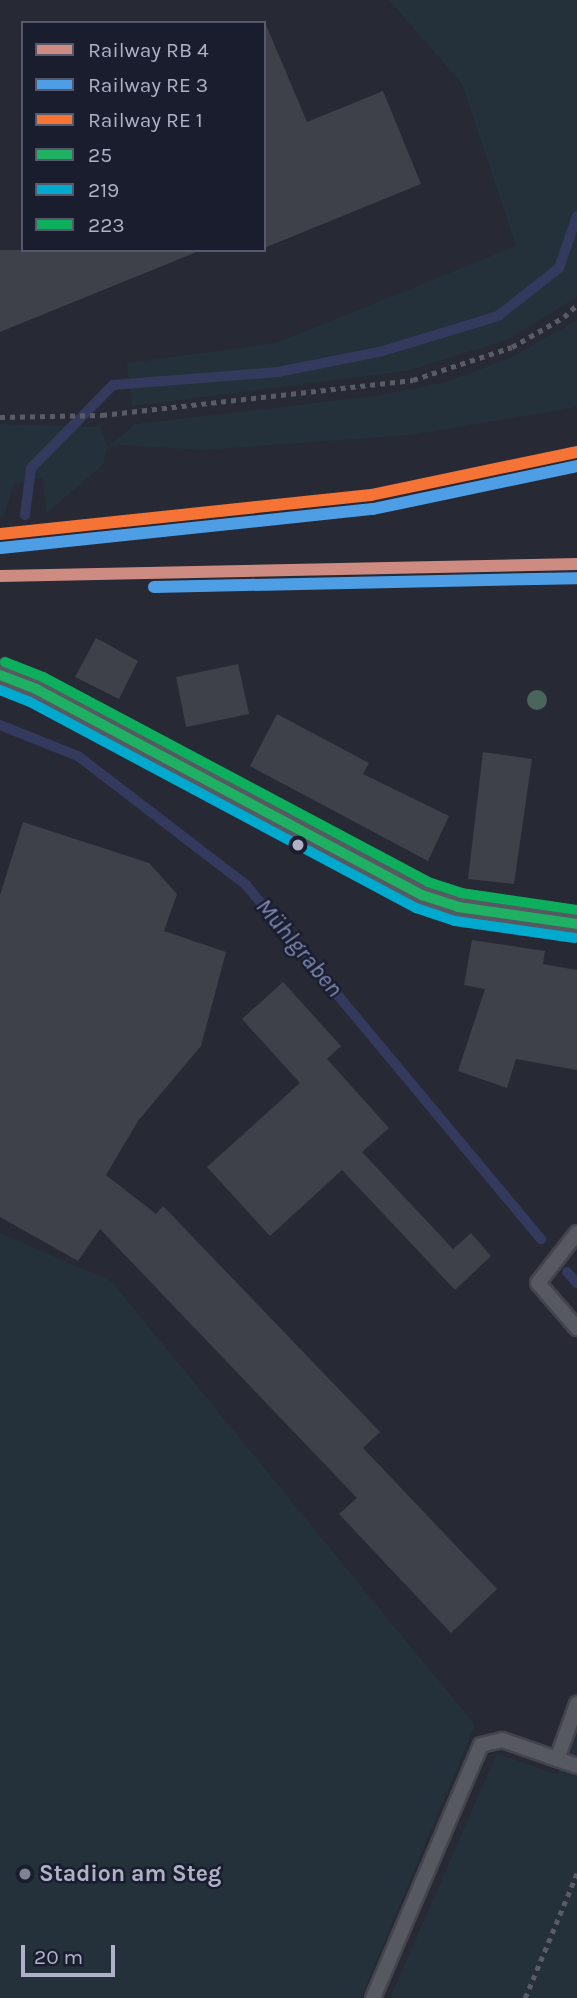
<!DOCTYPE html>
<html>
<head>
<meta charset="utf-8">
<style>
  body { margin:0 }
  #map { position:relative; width:577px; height:1998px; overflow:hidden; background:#272934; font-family:Karla,sans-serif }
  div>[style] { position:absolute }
  .green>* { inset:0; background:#24313a }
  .stream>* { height:10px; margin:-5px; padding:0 5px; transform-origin:5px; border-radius:5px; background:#333a5d }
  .building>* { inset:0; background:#3e404a }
  .path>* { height:4.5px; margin-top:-2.25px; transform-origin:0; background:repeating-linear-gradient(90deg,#595c66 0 5px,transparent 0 10px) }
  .roads { filter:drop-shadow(2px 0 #43444d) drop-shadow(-2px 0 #43444d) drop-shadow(0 2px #43444d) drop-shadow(0 -2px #43444d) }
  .lane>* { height:14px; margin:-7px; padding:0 7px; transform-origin:7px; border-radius:7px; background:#565862 }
  .street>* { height:28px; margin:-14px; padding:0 14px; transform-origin:14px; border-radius:14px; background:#565862 }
  .bus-1>* { height:10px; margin:-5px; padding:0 5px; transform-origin:5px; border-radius:5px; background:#20b064 }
  .bus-2>* { height:10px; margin:-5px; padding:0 5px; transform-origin:5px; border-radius:5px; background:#00a9ce }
  .bus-3>* { height:10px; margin:-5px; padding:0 5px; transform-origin:5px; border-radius:5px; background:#0daf5c }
  .rail-1>* { height:12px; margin:-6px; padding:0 6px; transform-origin:6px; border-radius:6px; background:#cd8b81 }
  .rail-2>* { height:12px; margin:-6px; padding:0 6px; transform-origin:6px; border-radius:6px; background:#4d9ee5 }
  .rail-3>* { height:12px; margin:-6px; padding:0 6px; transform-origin:6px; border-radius:6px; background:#f57335 }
  .trees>* { width:20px; height:20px; margin:-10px; border-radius:50%; background:#4a665c }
  .dots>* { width:19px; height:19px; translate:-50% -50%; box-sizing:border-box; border:4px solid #1a1d2e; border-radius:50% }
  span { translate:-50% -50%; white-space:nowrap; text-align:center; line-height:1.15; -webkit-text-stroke:5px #1a1d2e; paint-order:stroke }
  .poi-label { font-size:23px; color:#afb2c6; font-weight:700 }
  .left { translate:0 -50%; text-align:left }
  .water-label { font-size:24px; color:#7e88b3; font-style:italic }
  .legend { position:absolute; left:21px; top:21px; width:245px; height:231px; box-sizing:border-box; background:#1a1d2e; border:2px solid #56596b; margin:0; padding:9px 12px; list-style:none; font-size:21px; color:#afb2c6 }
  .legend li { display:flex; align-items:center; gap:14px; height:35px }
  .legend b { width:35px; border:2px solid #56596b }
  .scale { position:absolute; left:21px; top:1945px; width:94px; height:32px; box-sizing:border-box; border:4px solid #afb2c6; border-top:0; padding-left:9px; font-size:21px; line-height:24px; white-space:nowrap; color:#afb2c6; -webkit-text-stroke:5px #1a1d2e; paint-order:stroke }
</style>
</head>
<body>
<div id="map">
  <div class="green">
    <i style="clip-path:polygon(389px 0,577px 0,577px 297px,507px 340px,407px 371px,132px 406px,127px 363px,276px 343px,516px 246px,462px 84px)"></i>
    <i style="clip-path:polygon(577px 320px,577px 407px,411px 435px,203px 450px,120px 445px,107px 448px,103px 465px,47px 513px,42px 478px,14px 484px,4px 516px,0 516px,0 424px,100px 427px,108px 447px,135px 424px,375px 396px,446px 382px,512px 357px)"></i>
    <i style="clip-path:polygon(0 1233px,111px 1281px,475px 1725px,361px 1998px,0 1998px)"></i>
    <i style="clip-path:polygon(577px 1724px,577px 1998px,390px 1998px,497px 1753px,558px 1775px)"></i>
  </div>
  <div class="stream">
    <i style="left:25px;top:515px;width:47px;rotate:-82.7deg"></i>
    <i style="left:31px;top:468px;width:117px;rotate:-45.3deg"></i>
    <i style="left:113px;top:385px;width:166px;rotate:-4.5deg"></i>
    <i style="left:278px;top:372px;width:107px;rotate:-11.3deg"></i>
    <i style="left:383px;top:351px;width:120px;rotate:-16.9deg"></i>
    <i style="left:498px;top:316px;width:78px;rotate:-38.2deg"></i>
    <i style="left:559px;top:268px;width:55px;rotate:-70.9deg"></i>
    <i style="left:0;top:725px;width:84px;rotate:21.7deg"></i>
    <i style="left:78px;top:756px;width:212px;rotate:37.5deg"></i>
    <i style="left:246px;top:885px;width:461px;rotate:50.2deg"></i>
    <i style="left:567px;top:1272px;width:15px;rotate:48deg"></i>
  </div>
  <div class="building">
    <i style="clip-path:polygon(264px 20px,307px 122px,383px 91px,421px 184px,264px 248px)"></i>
    <i style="clip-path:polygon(0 250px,199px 250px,199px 251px,0 332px)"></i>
    <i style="clip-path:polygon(96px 638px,138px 661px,119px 699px,75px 677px)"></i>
    <i style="clip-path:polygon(238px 664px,249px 714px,186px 727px,176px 677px)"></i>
    <i style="clip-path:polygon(277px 714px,369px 763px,363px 774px,449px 816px,428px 861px,250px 766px)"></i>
    <i style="clip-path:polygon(483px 752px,532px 759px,514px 884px,468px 879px)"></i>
    <i style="clip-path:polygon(23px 822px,149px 863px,177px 894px,164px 931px,226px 952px,201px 1046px,138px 1121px,106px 1175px,156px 1214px,163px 1206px,380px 1432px,363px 1448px,497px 1589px,451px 1633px,339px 1514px,357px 1498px,100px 1229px,78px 1261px,0 1217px,0 895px)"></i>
    <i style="clip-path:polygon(472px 940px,545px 951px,543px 964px,577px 970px,577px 1070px,516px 1059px,507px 1088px,458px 1071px,485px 989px,464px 985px)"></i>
    <i style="clip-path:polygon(283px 982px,341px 1046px,327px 1059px,389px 1128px,362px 1152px,453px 1249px,471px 1233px,491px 1256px,455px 1290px,342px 1170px,270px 1236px,207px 1167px,300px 1083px,242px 1019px)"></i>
  </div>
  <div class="path">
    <i style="left:0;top:417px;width:102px;rotate:-1.1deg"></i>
    <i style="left:102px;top:415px;width:313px;rotate:-6.4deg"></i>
    <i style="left:413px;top:380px;width:104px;rotate:-18.4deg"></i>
    <i style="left:512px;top:347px;width:60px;rotate:-30deg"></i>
    <i style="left:564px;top:317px;width:18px;rotate:-43deg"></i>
    <i style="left:525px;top:1998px;width:135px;rotate:-67.4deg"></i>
  </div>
  <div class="roads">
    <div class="lane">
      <i style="left:577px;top:1233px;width:63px;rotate:128deg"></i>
      <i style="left:538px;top:1283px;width:60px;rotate:49.1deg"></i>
      <i style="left:557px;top:1759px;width:59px;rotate:-70deg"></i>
      <i style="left:373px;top:1998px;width:275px;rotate:-66.9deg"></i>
      <i style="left:481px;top:1745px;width:22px;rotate:-13deg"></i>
      <i style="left:502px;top:1740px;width:79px;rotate:19.1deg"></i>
    </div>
    <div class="street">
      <i style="left:0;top:675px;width:39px;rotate:21deg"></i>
      <i style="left:36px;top:689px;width:438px;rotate:28.1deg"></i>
      <i style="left:422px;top:895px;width:38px;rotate:18deg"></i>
      <i style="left:458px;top:907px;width:120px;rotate:8.1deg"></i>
    </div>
  </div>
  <div class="bus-1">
    <i style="left:0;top:675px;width:39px;rotate:21deg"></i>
    <i style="left:36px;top:689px;width:438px;rotate:28.1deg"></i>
    <i style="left:422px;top:895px;width:38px;rotate:18deg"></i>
    <i style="left:458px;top:907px;width:120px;rotate:8.1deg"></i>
  </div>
  <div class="bus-2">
    <i style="left:0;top:690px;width:32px;rotate:22deg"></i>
    <i style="left:30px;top:702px;width:438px;rotate:28.1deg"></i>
    <i style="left:416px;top:908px;width:41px;rotate:18.4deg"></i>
    <i style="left:455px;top:921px;width:121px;rotate:8.1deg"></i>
  </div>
  <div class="bus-3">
    <i style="left:5px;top:662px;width:41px;rotate:21.5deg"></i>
    <i style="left:43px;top:677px;width:436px;rotate:28deg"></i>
    <i style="left:428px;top:882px;width:35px;rotate:18deg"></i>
    <i style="left:461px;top:893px;width:117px;rotate:8.3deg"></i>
  </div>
  <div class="rail-1">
    <i style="left:0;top:576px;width:577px;rotate:-1.19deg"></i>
  </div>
  <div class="rail-2">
    <i style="left:1px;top:548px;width:374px;rotate:-6deg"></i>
    <i style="left:373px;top:509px;width:208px;rotate:-11.9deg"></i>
    <i style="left:154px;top:587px;width:423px;rotate:-1.2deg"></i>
  </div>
  <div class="rail-3">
    <i style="left:0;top:534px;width:373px;rotate:-6deg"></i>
    <i style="left:371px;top:495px;width:210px;rotate:-11.8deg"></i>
  </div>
  <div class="trees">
    <i style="left:537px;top:700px"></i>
  </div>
  <div class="dots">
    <i style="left:298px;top:845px;background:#afb2c6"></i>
    <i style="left:25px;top:1874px;background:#7f8293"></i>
  </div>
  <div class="poi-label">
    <span class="left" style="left:39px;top:1874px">Stadion am Steg</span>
  </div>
  <div class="water-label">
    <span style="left:299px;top:948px;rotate:50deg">Mühlgraben</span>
  </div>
  <ul class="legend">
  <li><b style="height:9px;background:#cd8b81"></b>Railway RB 4</li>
  <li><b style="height:9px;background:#4d9ee5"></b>Railway RE 3</li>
  <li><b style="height:9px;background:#f57335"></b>Railway RE 1</li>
  <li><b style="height:9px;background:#20b064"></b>25</li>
  <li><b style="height:9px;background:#00a9ce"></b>219</li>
  <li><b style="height:9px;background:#0daf5c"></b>223</li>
  </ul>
  <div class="scale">20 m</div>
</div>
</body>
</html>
